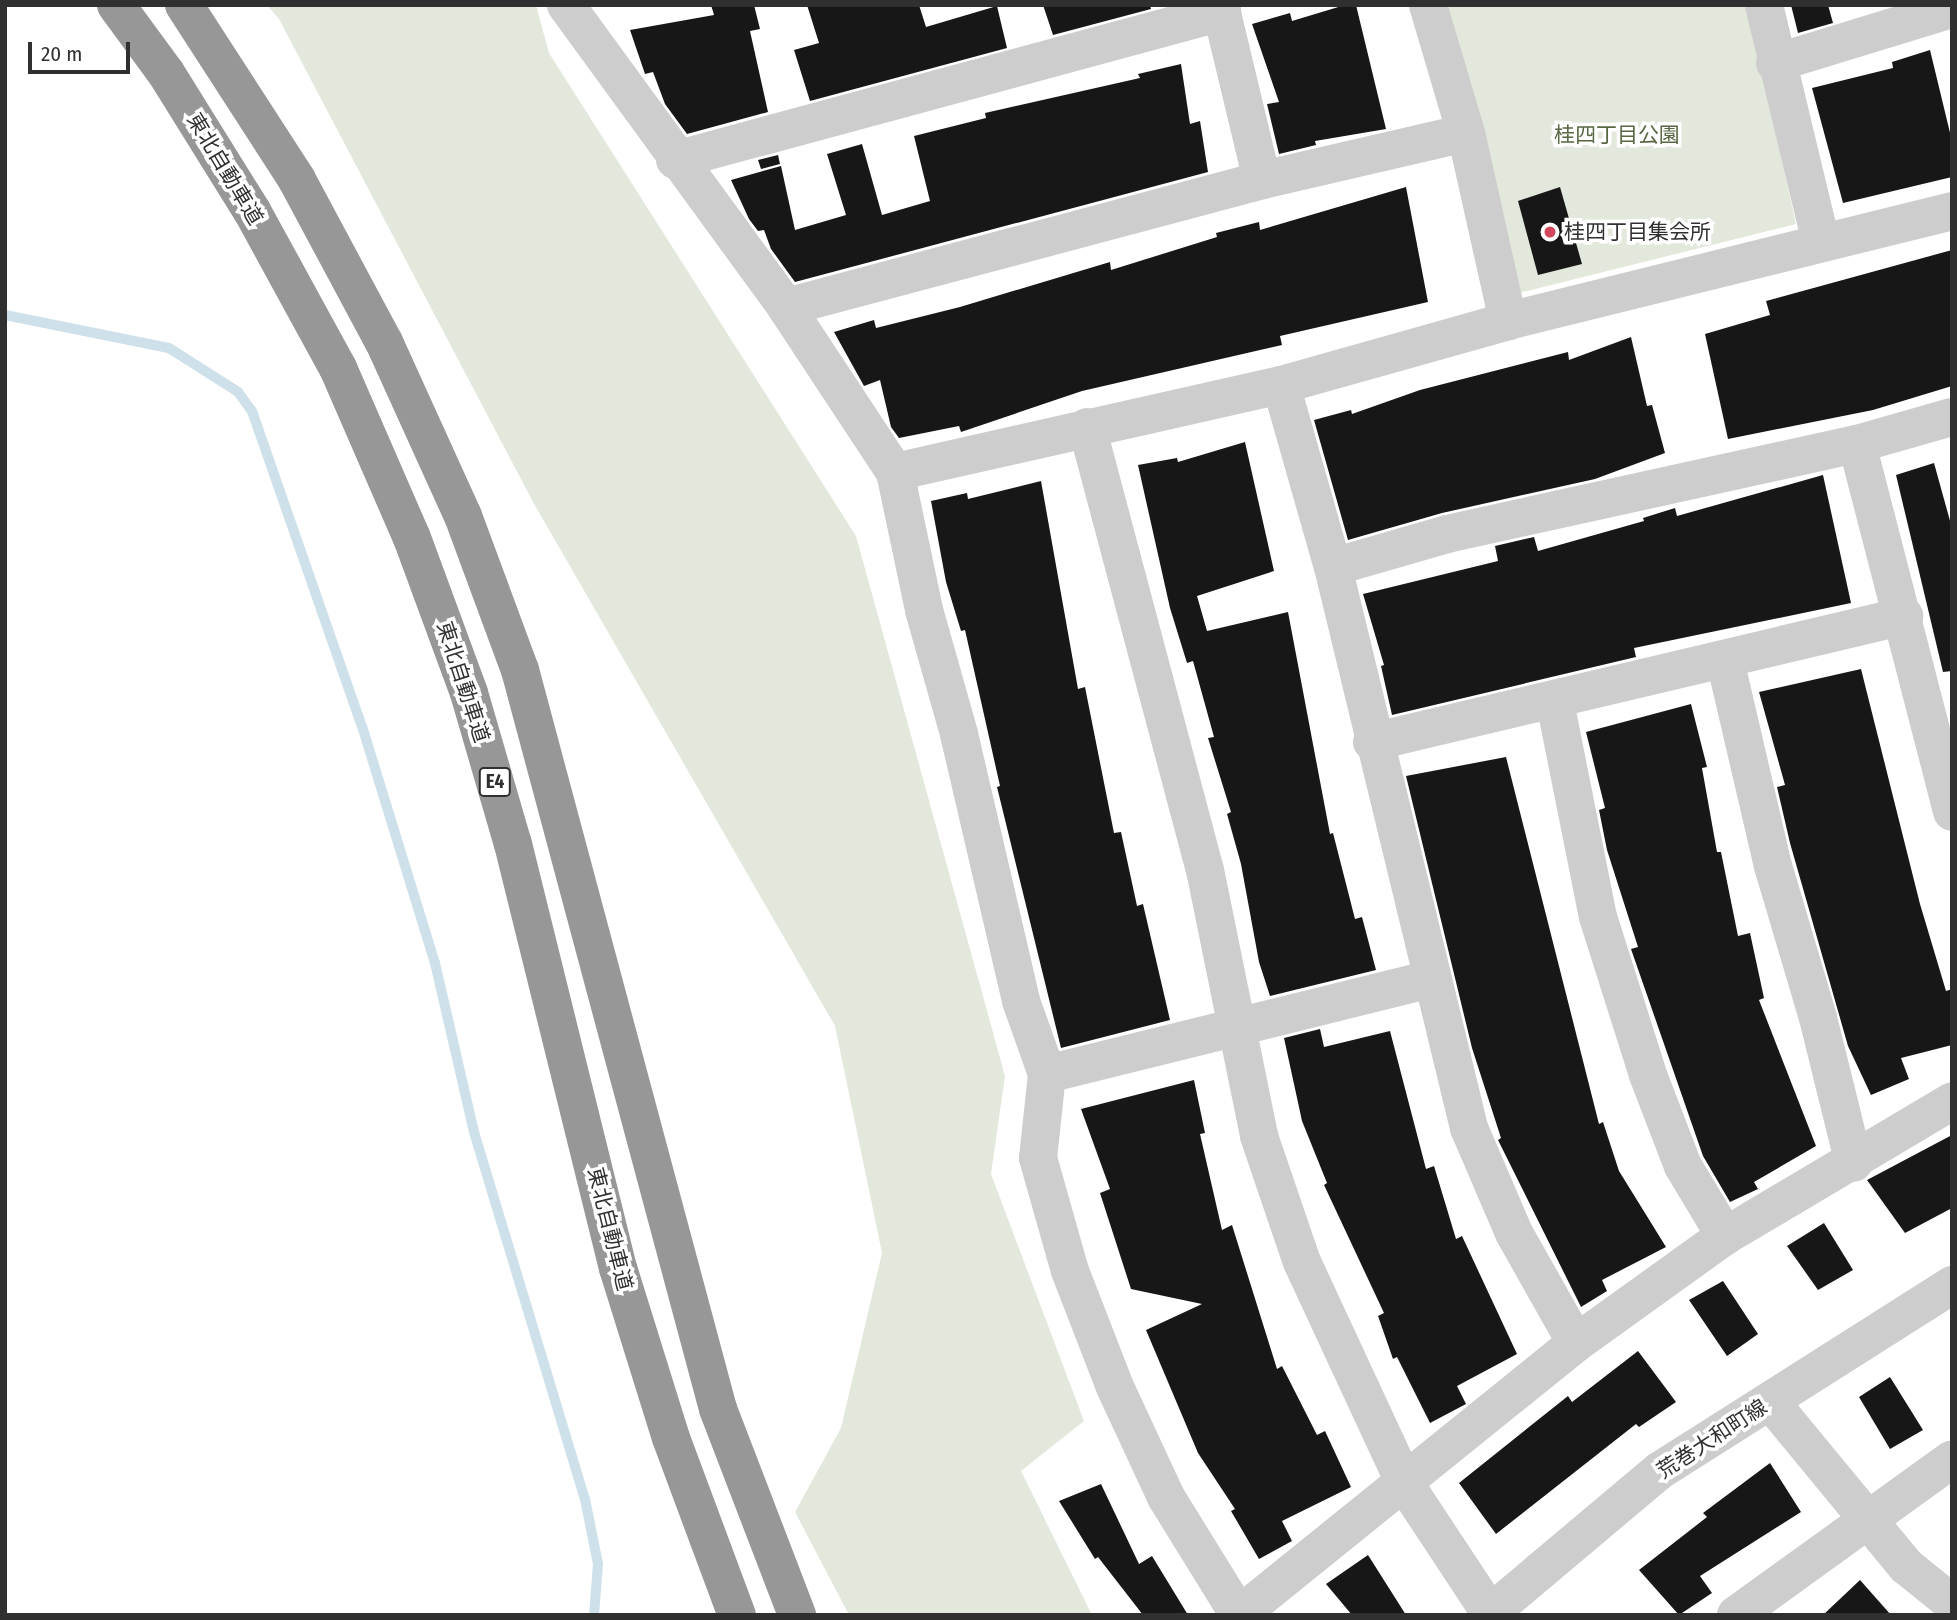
<!DOCTYPE html>
<html>
<head>
<meta charset="utf-8">
<style>
  body { margin:0 }
  #map { position:relative; width:1957px; height:1620px; overflow:hidden; background:#fff; font-family:"Fira Sans Condensed","Noto Sans JP",sans-serif }
  div>[style] { position:absolute }
  .green>* { inset:0; background:#e3e8dc }
  .stream>* { height:10px; margin:-5px; padding:0 5px; transform-origin:5px; border-radius:5px; background:#cee0e9 }
  .building>* { inset:0; background:#171717 }
  .minor>* { height:38px; margin:-19px; padding:0 19px; transform-origin:19px; border-radius:19px; background:#cdcdcd }
  .highway>* { height:38px; margin:-19px; padding:0 19px; transform-origin:19px; border-radius:19px; background:#979797 }
  .dots>* { width:19px; height:19px; translate:-50% -50%; box-sizing:border-box; border:4px solid #fff; border-radius:50% }
  span { translate:-50% -50%; white-space:nowrap; text-align:center; line-height:1.15; -webkit-text-stroke:7px #fff; paint-order:stroke }
  .shield-label span { padding:2px 5px; background:#fff; border:2px solid; border-radius:5px; -webkit-text-stroke-width:0 }
  .shield-label { font-size:19px; color:#303030; font-weight:700 }
  .park-label { font-size:21px; color:#566742 }
  .street-label { font-size:21px; color:#303030 }
  .poi-label { font-size:21px; color:#303030 }
  .left { translate:0 -50%; text-align:left }
  .frame { position:absolute; inset:0; border:7px solid #303030; pointer-events:none }
  .scale { position:absolute; left:28px; top:42px; width:102px; height:32px; box-sizing:border-box; border:4px solid #303030; border-top:0; padding-left:9px; font-size:21px; line-height:24px; white-space:nowrap; color:#303030; -webkit-text-stroke:5px #fff; paint-order:stroke }
</style>
</head>
<body>
<div id="map">
  <div class="green">
    <i style="clip-path:polygon(267px 5px,536px 5px,549px 53px,856px 536px,1005px 1076px,991px 1174px,1084px 1421px,1021px 1471px,1092px 1615px,849px 1615px,795px 1512px,841px 1428px,882px 1253px,835px 1026px,533px 502px,279px 19px)"></i>
    <i style="clip-path:polygon(1443px 5px,1748px 5px,1796px 224px,1519px 293px)"></i>
  </div>
  <div class="stream">
    <i style="left:5px;top:315px;width:167px;rotate:11.4deg"></i>
    <i style="left:169px;top:348px;width:82px;rotate:32.5deg"></i>
    <i style="left:238px;top:392px;width:24px;rotate:54deg"></i>
    <i style="left:252px;top:411px;width:334px;rotate:70.8deg"></i>
    <i style="left:362px;top:726px;width:248px;rotate:72.9deg"></i>
    <i style="left:435px;top:963px;width:173px;rotate:77deg"></i>
    <i style="left:474px;top:1132px;width:383px;rotate:73.2deg"></i>
    <i style="left:585px;top:1499px;width:66px;rotate:78.7deg"></i>
    <i style="left:598px;top:1564px;width:51px;rotate:94.5deg"></i>
  </div>
  <div class="building">
    <i style="clip-path:polygon(711px 5px,754px 5px,760px 29px,750px 31px,768px 112px,687px 134px,665px 104px,653px 72px,645px 74px,630px 30px,714px 15px)"></i>
    <i style="clip-path:polygon(807px 5px,919px 5px,926px 27px,997px 6px,1007px 48px,810px 101px,794px 50px,819px 43px)"></i>
    <i style="clip-path:polygon(1043px 5px,1150px 5px,1151px 9px,1053px 35px)"></i>
    <i style="clip-path:polygon(1345px 5px,1356px 5px,1386px 129px,1315px 141px,1316px 145px,1279px 154px,1267px 104px,1279px 102px,1252px 24px,1290px 13px,1292px 21px)"></i>
    <i style="clip-path:polygon(1791px 5px,1828px 5px,1833px 23px,1798px 33px)"></i>
    <i style="clip-path:polygon(1930px 50px,1952px 141px,1952px 177px,1843px 203px,1812px 88px,1893px 68px,1892px 62px)"></i>
    <i style="clip-path:polygon(1181px 64px,1190px 124px,1200px 121px,1208px 172px,795px 282px,771px 249px,764px 230px,758px 231px,749px 219px,731px 180px,781px 166px,795px 230px,846px 215px,827px 154px,862px 144px,882px 215px,930px 201px,914px 136px,986px 118px,985px 113px,1140px 78px,1138px 74px)"></i>
    <i style="clip-path:polygon(778px 155px,780px 164px,761px 169px,758px 160px)"></i>
    <i style="clip-path:polygon(1406px 187px,1428px 302px,1280px 336px,1282px 345px,1082px 391px,961px 432px,959px 426px,899px 438px,891px 427px,880px 380px,864px 386px,834px 332px,874px 320px,876px 328px,960px 307px,1110px 262px,1111px 270px,1217px 237px,1216px 233px,1259px 222px,1260px 230px)"></i>
    <i style="clip-path:polygon(1560px 187px,1582px 264px,1538px 275px,1518px 201px)"></i>
    <i style="clip-path:polygon(1952px 250px,1952px 386px,1873px 410px,1728px 439px,1705px 334px,1770px 315px,1766px 301px)"></i>
    <i style="clip-path:polygon(1631px 337px,1647px 406px,1652px 405px,1665px 453px,1595px 479px,1442px 513px,1348px 540px,1314px 420px,1351px 410px,1352px 414px,1420px 390px,1568px 352px,1569px 360px)"></i>
    <i style="clip-path:polygon(1245px 442px,1274px 571px,1197px 596px,1207px 631px,1288px 612px,1330px 834px,1333px 833px,1355px 919px,1362px 917px,1376px 970px,1270px 996px,1259px 962px,1241px 864px,1227px 814px,1231px 812px,1208px 738px,1214px 737px,1193px 661px,1187px 663px,1170px 608px,1138px 465px,1177px 458px,1178px 462px)"></i>
    <i style="clip-path:polygon(1934px 463px,1952px 528px,1952px 671px,1943px 672px,1896px 475px)"></i>
    <i style="clip-path:polygon(1823px 475px,1851px 603px,1634px 648px,1636px 657px,1392px 715px,1381px 666px,1384px 665px,1363px 594px,1498px 561px,1495px 546px,1534px 537px,1538px 551px,1644px 521px,1643px 518px,1675px 508px,1677px 516px)"></i>
    <i style="clip-path:polygon(1041px 481px,1078px 689px,1085px 687px,1114px 833px,1121px 832px,1137px 906px,1143px 904px,1170px 1020px,1061px 1048px,997px 787px,1000px 786px,965px 630px,961px 631px,946px 582px,931px 501px,967px 493px,968px 499px)"></i>
    <i style="clip-path:polygon(1861px 669px,1920px 904px,1946px 991px,1952px 989px,1952px 1045px,1901px 1058px,1909px 1079px,1871px 1095px,1848px 1046px,1790px 843px,1777px 787px,1785px 785px,1759px 692px)"></i>
    <i style="clip-path:polygon(1691px 704px,1707px 767px,1702px 768px,1717px 852px,1721px 852px,1738px 936px,1750px 933px,1764px 998px,1759px 1000px,1816px 1146px,1754px 1182px,1758px 1189px,1730px 1202px,1703px 1156px,1631px 949px,1638px 947px,1607px 850px,1599px 810px,1605px 808px,1586px 732px)"></i>
    <i style="clip-path:polygon(1506px 757px,1599px 1124px,1603px 1122px,1619px 1171px,1666px 1247px,1602px 1280px,1607px 1291px,1581px 1307px,1498px 1140px,1501px 1138px,1472px 1048px,1406px 776px)"></i>
    <i style="clip-path:polygon(1320px 1029px,1324px 1047px,1390px 1031px,1426px 1169px,1434px 1166px,1456px 1239px,1462px 1236px,1517px 1354px,1457px 1386px,1466px 1404px,1430px 1423px,1397px 1357px,1393px 1359px,1378px 1316px,1384px 1313px,1324px 1185px,1327px 1183px,1302px 1121px,1284px 1038px)"></i>
    <i style="clip-path:polygon(1194px 1080px,1205px 1133px,1200px 1134px,1222px 1230px,1232px 1225px,1277px 1369px,1282px 1366px,1317px 1435px,1325px 1431px,1351px 1487px,1282px 1521px,1292px 1541px,1259px 1559px,1231px 1511px,1235px 1509px,1198px 1453px,1146px 1330px,1202px 1304px,1131px 1289px,1100px 1193px,1110px 1189px,1081px 1109px)"></i>
    <i style="clip-path:polygon(1952px 1135px,1952px 1208px,1905px 1233px,1867px 1180px)"></i>
    <i style="clip-path:polygon(1824px 1223px,1853px 1270px,1818px 1290px,1787px 1246px)"></i>
    <i style="clip-path:polygon(1723px 1281px,1758px 1334px,1727px 1356px,1689px 1300px)"></i>
    <i style="clip-path:polygon(1638px 1351px,1676px 1402px,1639px 1427px,1636px 1424px,1496px 1534px,1459px 1483px,1568px 1396px,1572px 1402px)"></i>
    <i style="clip-path:polygon(1890px 1377px,1923px 1430px,1890px 1449px,1859px 1397px)"></i>
    <i style="clip-path:polygon(1770px 1463px,1801px 1512px,1700px 1576px,1712px 1593px,1679px 1615px,1639px 1570px,1707px 1517px,1703px 1513px)"></i>
    <i style="clip-path:polygon(1101px 1484px,1139px 1564px,1152px 1556px,1188px 1615px,1143px 1615px,1098px 1557px,1095px 1559px,1059px 1501px)"></i>
    <i style="clip-path:polygon(1368px 1555px,1406px 1615px,1352px 1615px,1326px 1584px)"></i>
    <i style="clip-path:polygon(1860px 1580px,1891px 1615px,1823px 1615px)"></i>
  </div>
  <div class="minor">
    <i style="left:566px;top:5px;width:374px;rotate:53.9deg"></i>
    <i style="left:786px;top:307px;width:198px;rotate:56.6deg"></i>
    <i style="left:895px;top:472px;width:141px;rotate:78.1deg"></i>
    <i style="left:924px;top:610px;width:129px;rotate:74.2deg"></i>
    <i style="left:959px;top:734px;width:274px;rotate:76.9deg"></i>
    <i style="left:1021px;top:1001px;width:77px;rotate:70.4deg"></i>
    <i style="left:1047px;top:1074px;width:84px;rotate:96.1deg"></i>
    <i style="left:1038px;top:1158px;width:117px;rotate:74.2deg"></i>
    <i style="left:1070px;top:1271px;width:124px;rotate:68.8deg"></i>
    <i style="left:1115px;top:1387px;width:121px;rotate:65.1deg"></i>
    <i style="left:1166px;top:1497px;width:139px;rotate:58.3deg"></i>
    <i style="left:1220px;top:5px;width:180px;rotate:76.5deg"></i>
    <i style="left:1428px;top:5px;width:134px;rotate:73.5deg"></i>
    <i style="left:1466px;top:133px;width:193px;rotate:77.4deg"></i>
    <i style="left:1764px;top:5px;width:244px;rotate:76.5deg"></i>
    <i style="left:1775px;top:63px;width:185px;rotate:-17deg"></i>
    <i style="left:675px;top:160px;width:567px;rotate:-15.14deg"></i>
    <i style="left:786px;top:307px;width:493px;rotate:-14.9deg"></i>
    <i style="left:1262px;top:180px;width:209px;rotate:-13deg"></i>
    <i style="left:1281px;top:385px;width:189px;rotate:74.1deg"></i>
    <i style="left:1333px;top:567px;width:577px;rotate:76.37deg"></i>
    <i style="left:1469px;top:1128px;width:114px;rotate:66.8deg"></i>
    <i style="left:1514px;top:1233px;width:126px;rotate:60.6deg"></i>
    <i style="left:1087px;top:427px;width:458px;rotate:75.1deg"></i>
    <i style="left:1205px;top:870px;width:271px;rotate:78.5deg"></i>
    <i style="left:1259px;top:1136px;width:133px;rotate:71.2deg"></i>
    <i style="left:1302px;top:1262px;width:245px;rotate:65.1deg"></i>
    <i style="left:1405px;top:1484px;width:154px;rotate:56.6deg"></i>
    <i style="left:1857px;top:444px;width:380px;rotate:75.5deg"></i>
    <i style="left:895px;top:472px;width:396px;rotate:-12.7deg"></i>
    <i style="left:1281px;top:385px;width:236px;rotate:-15.7deg"></i>
    <i style="left:1508px;top:321px;width:457px;rotate:-13.9deg"></i>
    <i style="left:1333px;top:567px;width:119px;rotate:-16.1deg"></i>
    <i style="left:1447px;top:534px;width:420px;rotate:-12.4deg"></i>
    <i style="left:1857px;top:444px;width:99px;rotate:-15.9deg"></i>
    <i style="left:1725px;top:660px;width:212px;rotate:76.9deg"></i>
    <i style="left:1773px;top:866px;width:159px;rotate:73.5deg"></i>
    <i style="left:1818px;top:1018px;width:149px;rotate:76.1deg"></i>
    <i style="left:1555px;top:702px;width:219px;rotate:78.7deg"></i>
    <i style="left:1598px;top:917px;width:166px;rotate:72.4deg"></i>
    <i style="left:1648px;top:1075px;width:97px;rotate:69deg"></i>
    <i style="left:1683px;top:1166px;width:82px;rotate:59deg"></i>
    <i style="left:1372px;top:742px;width:547px;rotate:-13.32deg"></i>
    <i style="left:1047px;top:1074px;width:395px;rotate:-13.9deg"></i>
    <i style="left:1770px;top:1401px;width:214px;rotate:50.5deg"></i>
    <i style="left:1906px;top:1566px;width:59px;rotate:38.8deg"></i>
    <i style="left:1239px;top:1615px;width:433px;rotate:-38.9deg"></i>
    <i style="left:1576px;top:1343px;width:183px;rotate:-35.7deg"></i>
    <i style="left:1725px;top:1236px;width:264px;rotate:-30.7deg"></i>
    <i style="left:1488px;top:1615px;width:224px;rotate:-40.1deg"></i>
    <i style="left:1659px;top:1471px;width:347px;rotate:-32.4deg"></i>
    <i style="left:1736px;top:1615px;width:266px;rotate:-35.8deg"></i>
  </div>
  <div class="highway">
    <i style="left:116px;top:5px;width:84px;rotate:53.7deg"></i>
    <i style="left:166px;top:73px;width:163px;rotate:58.1deg"></i>
    <i style="left:252px;top:211px;width:179px;rotate:61.3deg"></i>
    <i style="left:338px;top:368px;width:185px;rotate:66.5deg"></i>
    <i style="left:412px;top:538px;width:165px;rotate:69.8deg"></i>
    <i style="left:469px;top:693px;width:157px;rotate:73.8deg"></i>
    <i style="left:513px;top:844px;width:437px;rotate:76.1deg"></i>
    <i style="left:618px;top:1268px;width:178px;rotate:72.7deg"></i>
    <i style="left:671px;top:1438px;width:189px;rotate:69.6deg"></i>
    <i style="left:184px;top:5px;width:208px;rotate:57.1deg"></i>
    <i style="left:297px;top:180px;width:184px;rotate:61.8deg"></i>
    <i style="left:384px;top:342px;width:191px;rotate:65.6deg"></i>
    <i style="left:463px;top:516px;width:164px;rotate:69.7deg"></i>
    <i style="left:520px;top:670px;width:765px;rotate:75deg"></i>
    <i style="left:718px;top:1409px;width:221px;rotate:69deg"></i>
  </div>
  <div class="dots">
    <i style="left:1550px;top:232px;background:#d2465b"></i>
  </div>
  <div class="shield-label">
    <span style="left:495px;top:782px">E4</span>
  </div>
  <div class="park-label">
    <span style="left:1617px;top:135px">桂四丁目公園</span>
  </div>
  <div class="street-label">
    <span style="left:225px;top:169px;rotate:59deg">東北自動車道</span>
    <span style="left:463px;top:682px;rotate:72deg">東北自動車道</span>
    <span style="left:610px;top:1229px;rotate:76deg">東北自動車道</span>
    <span style="left:1712px;top:1439px;rotate:-33deg">荒巻大和町線</span>
  </div>
  <div class="poi-label">
    <span class="left" style="left:1564px;top:232px">桂四丁目集会所</span>
  </div>
  <div class="frame"></div>
  <div class="scale">20 m</div>
</div>
</body>
</html>
